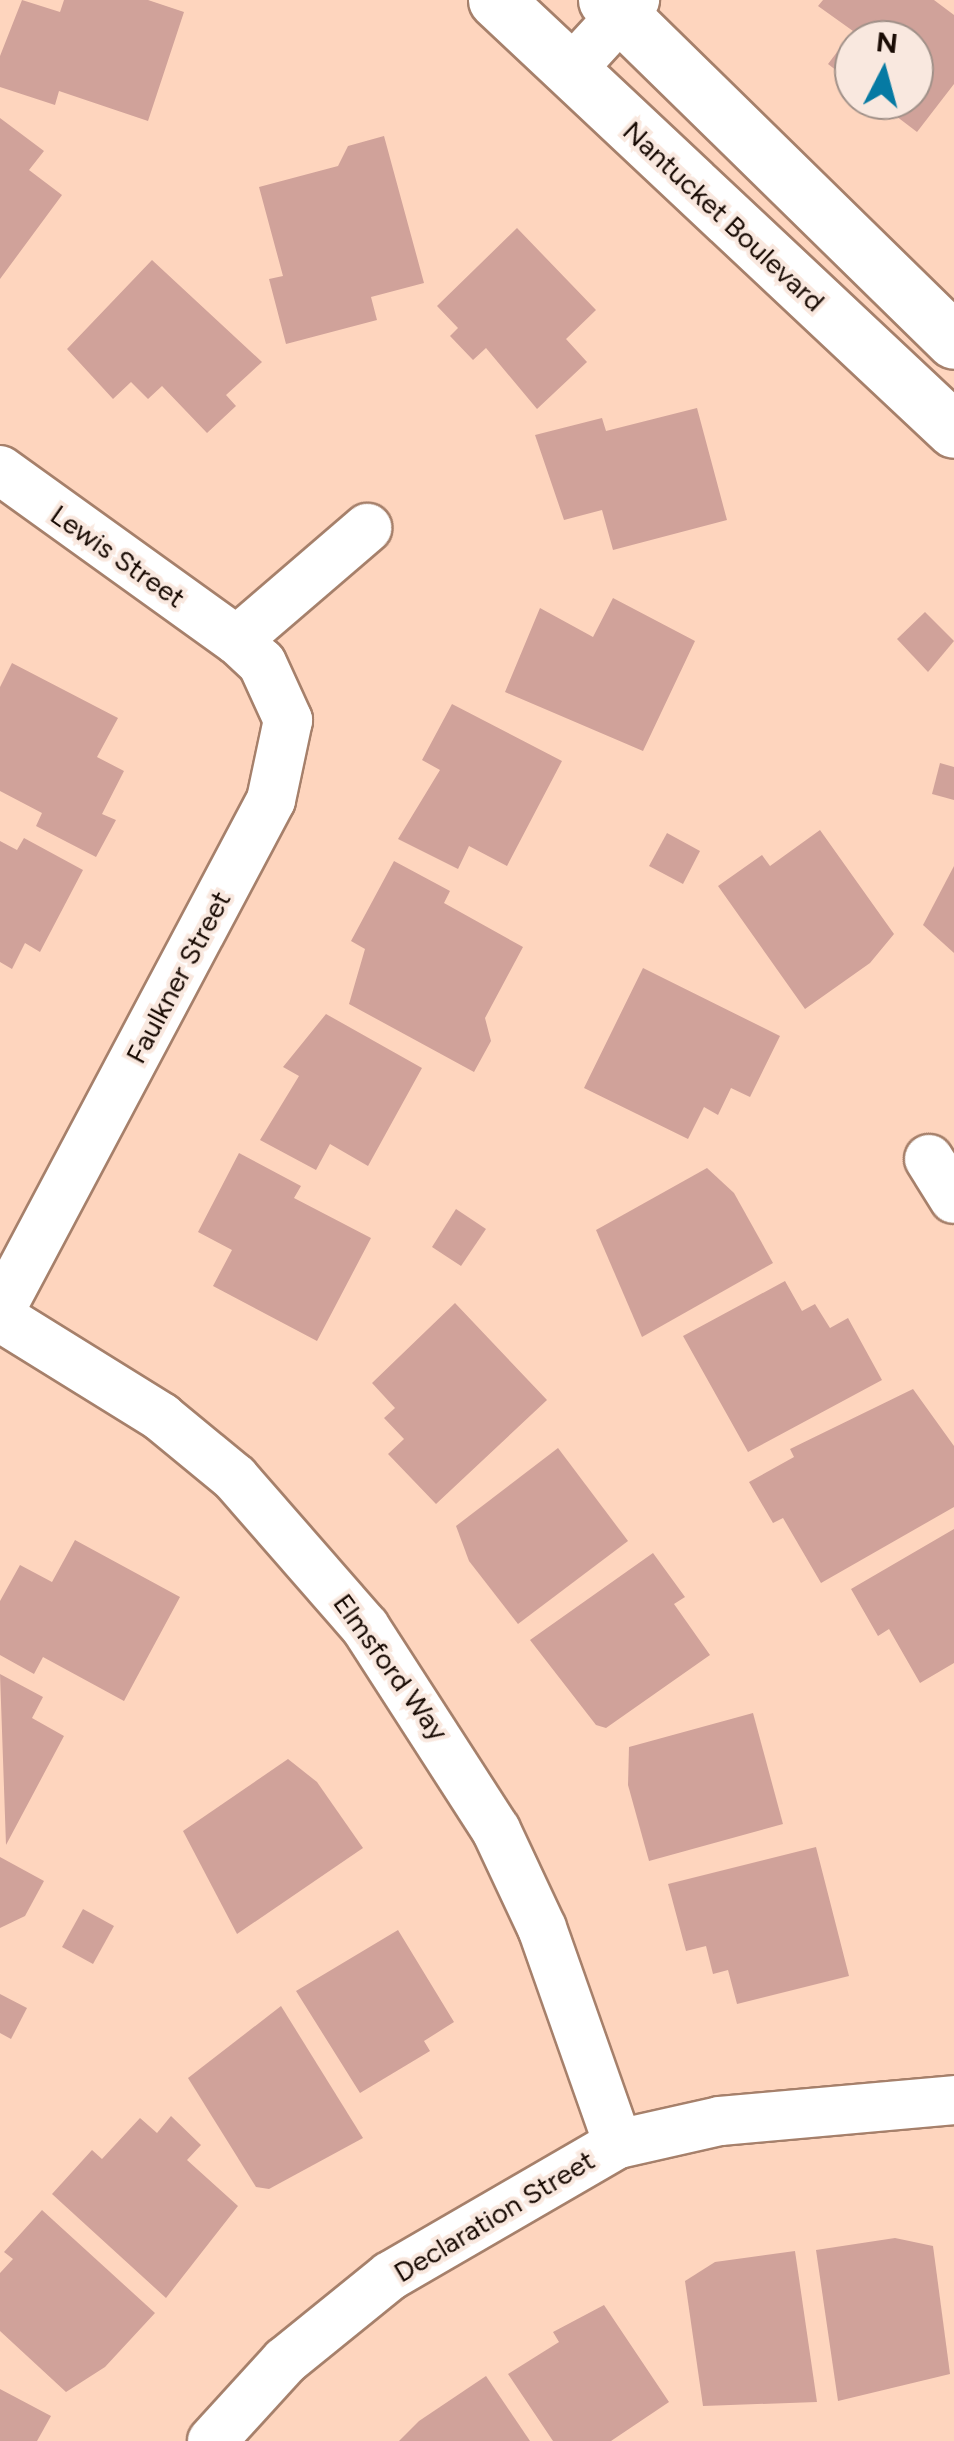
<!DOCTYPE html>
<html>
<head>
<meta charset="utf-8">
<style>
  body { margin:0 }
  #map { position:relative; width:954px; height:2441px; overflow:hidden; background:#fed5be; font-family:Figtree,sans-serif }
  div>[style] { position:absolute }
  .building>* { inset:0; background:#d0a29a }
  .roads { filter:drop-shadow(2px 0 #a6806b) drop-shadow(-2px 0 #a6806b) drop-shadow(0 2px #a6806b) drop-shadow(0 -2px #a6806b) }
  .minor>* { height:48px; margin:-24px; padding:0 24px; transform-origin:24px; border-radius:24px; background:#fff }
  .tertiary>* { height:55px; margin:-27.5px; padding:0 27.5px; transform-origin:27.5px; border-radius:27.5px; background:#fff }
  span { translate:-50% -50%; white-space:nowrap; text-align:center; line-height:1.15; -webkit-text-stroke:8px #f9e8df; paint-order:stroke }
  .street-label { font-size:28px; color:#1a0c05 }
  .north { position:absolute; left:834px; top:20px; width:100px; height:100px; box-sizing:border-box; background:#f9e8df; border:2px solid #a09088; border-radius:50%; rotate:6deg; font-size:28px; font-weight:700; line-height:40px; text-align:center; color:#1a0c05 }
  .north::after { content:''; display:block; margin:auto; width:35px; height:45px; background:#067aa3; clip-path:polygon(50% 0,100% 100%,50% 72%,0 100%) }
</style>
</head>
<body>
<div id="map">
  <div class="building">
    <i style="clip-path:polygon(22px 0,60px 12px,64px 0,148px 0,184px 12px,148px 121px,59px 91px,55px 105px,0 87px,0 56px)"></i>
    <i style="clip-path:polygon(823px 0,934px 0,954px 15px,954px 84px,917px 132px,875px 100px,914px 100px,914px 40px,854px 40px,854px 84px,828px 64px,853px 31px,818px 6px)"></i>
    <i style="clip-path:polygon(0 118px,44px 151px,29px 170px,62px 195px,0 279px)"></i>
    <i style="clip-path:polygon(384px 136px,424px 283px,371px 297px,377px 320px,286px 344px,269px 279px,283px 276px,259px 187px,338px 166px,348px 146px)"></i>
    <i style="clip-path:polygon(517px 228px,596px 310px,566px 339px,587px 362px,537px 409px,486px 348px,473px 360px,450px 336px,458px 328px,437px 306px)"></i>
    <i style="clip-path:polygon(152px 260px,262px 362px,226px 395px,236px 406px,207px 433px,162px 386px,148px 399px,131px 382px,113px 399px,67px 349px)"></i>
    <i style="clip-path:polygon(697px 408px,727px 520px,613px 550px,602px 510px,564px 520px,535px 435px,602px 418px,606px 431px)"></i>
    <i style="clip-path:polygon(613px 598px,695px 641px,643px 751px,505px 692px,540px 608px,593px 637px)"></i>
    <i style="clip-path:polygon(925px 612px,954px 641px,928px 672px,897px 639px)"></i>
    <i style="clip-path:polygon(12px 663px,118px 718px,97px 757px,124px 771px,102px 814px,116px 820px,96px 857px,36px 826px,42px 813px,0 791px,0 687px)"></i>
    <i style="clip-path:polygon(452px 704px,562px 761px,507px 866px,469px 846px,458px 869px,398px 839px,440px 770px,422px 760px)"></i>
    <i style="clip-path:polygon(940px 763px,954px 767px,954px 800px,932px 794px)"></i>
    <i style="clip-path:polygon(820px 830px,894px 934px,870px 963px,805px 1009px,718px 886px,762px 855px,770px 866px)"></i>
    <i style="clip-path:polygon(667px 833px,700px 851px,683px 884px,649px 866px)"></i>
    <i style="clip-path:polygon(24px 838px,83px 870px,40px 952px,25px 943px,12px 969px,0 962px,0 841px,17px 850px)"></i>
    <i style="clip-path:polygon(394px 861px,450px 891px,444px 903px,523px 947px,485px 1018px,491px 1041px,474px 1072px,349px 1004px,365px 949px,351px 941px)"></i>
    <i style="clip-path:polygon(954px 866px,954px 953px,923px 925px)"></i>
    <i style="clip-path:polygon(643px 968px,780px 1036px,750px 1097px,731px 1088px,718px 1115px,704px 1107px,688px 1139px,584px 1088px)"></i>
    <i style="clip-path:polygon(326px 1014px,422px 1068px,368px 1166px,330px 1144px,316px 1170px,260px 1140px,299px 1076px,283px 1067px)"></i>
    <i style="clip-path:polygon(239px 1153px,301px 1186px,294px 1198px,371px 1238px,317px 1341px,213px 1286px,232px 1250px,198px 1232px)"></i>
    <i style="clip-path:polygon(707px 1168px,734px 1193px,773px 1263px,642px 1337px,596px 1230px)"></i>
    <i style="clip-path:polygon(456px 1209px,486px 1229px,461px 1266px,432px 1247px)"></i>
    <i style="clip-path:polygon(785px 1281px,802px 1311px,815px 1304px,830px 1328px,848px 1318px,882px 1380px,748px 1452px,683px 1336px)"></i>
    <i style="clip-path:polygon(455px 1303px,547px 1400px,436px 1504px,388px 1454px,404px 1439px,384px 1418px,395px 1408px,372px 1383px)"></i>
    <i style="clip-path:polygon(913px 1389px,954px 1446px,954px 1507px,821px 1583px,783px 1518px,773px 1523px,749px 1482px,794px 1457px,790px 1449px)"></i>
    <i style="clip-path:polygon(558px 1448px,628px 1541px,518px 1624px,469px 1561px,456px 1526px)"></i>
    <i style="clip-path:polygon(954px 1529px,954px 1663px,920px 1683px,889px 1629px,878px 1636px,851px 1589px)"></i>
    <i style="clip-path:polygon(75px 1540px,180px 1597px,124px 1701px,43px 1657px,34px 1674px,0 1655px,0 1601px,20px 1565px,52px 1582px)"></i>
    <i style="clip-path:polygon(653px 1553px,685px 1597px,674px 1604px,710px 1655px,606px 1728px,596px 1725px,530px 1640px)"></i>
    <i style="clip-path:polygon(0 1674px,43px 1697px,32px 1718px,64px 1736px,6px 1845px)"></i>
    <i style="clip-path:polygon(753px 1713px,783px 1824px,649px 1861px,628px 1785px,629px 1747px)"></i>
    <i style="clip-path:polygon(288px 1759px,317px 1782px,363px 1848px,237px 1934px,183px 1831px)"></i>
    <i style="clip-path:polygon(816px 1847px,849px 1976px,737px 2004px,728px 1970px,713px 1974px,706px 1946px,686px 1951px,668px 1884px)"></i>
    <i style="clip-path:polygon(0 1857px,44px 1881px,25px 1916px,0 1928px)"></i>
    <i style="clip-path:polygon(83px 1909px,114px 1926px,93px 1964px,62px 1947px)"></i>
    <i style="clip-path:polygon(398px 1930px,454px 2022px,424px 2041px,430px 2051px,360px 2093px,296px 1991px)"></i>
    <i style="clip-path:polygon(0 1994px,27px 2008px,11px 2039px,0 2033px)"></i>
    <i style="clip-path:polygon(281px 2006px,363px 2138px,269px 2189px,256px 2187px,188px 2078px)"></i>
    <i style="clip-path:polygon(171px 2116px,201px 2145px,187px 2160px,238px 2206px,166px 2298px,52px 2194px,92px 2150px,102px 2159px,140px 2118px,157px 2133px)"></i>
    <i style="clip-path:polygon(42px 2210px,155px 2313px,105px 2367px,66px 2392px,0 2331px,0 2273px,13px 2259px,4px 2252px)"></i>
    <i style="clip-path:polygon(895px 2238px,933px 2246px,950px 2374px,838px 2401px,816px 2250px)"></i>
    <i style="clip-path:polygon(795px 2251px,817px 2402px,703px 2406px,685px 2281px,715px 2262px)"></i>
    <i style="clip-path:polygon(604px 2305px,669px 2402px,611px 2441px,553px 2441px,508px 2374px,559px 2342px,553px 2332px)"></i>
    <i style="clip-path:polygon(486px 2376px,530px 2441px,399px 2441px,419px 2421px)"></i>
    <i style="clip-path:polygon(0 2389px,51px 2416px,37px 2441px,0 2441px)"></i>
  </div>
  <div class="roads">
    <div class="minor">
      <i style="left:569px;top:72px;width:98px;rotate:-47.5deg"></i>
      <i style="left:0;top:470px;width:292px;rotate:35.7deg"></i>
      <i style="left:237px;top:640px;width:34px;rotate:43deg"></i>
      <i style="left:262px;top:663px;width:63px;rotate:65.5deg"></i>
      <i style="left:288px;top:720px;width:82px;rotate:102deg"></i>
      <i style="left:271px;top:800px;width:578px;rotate:117.94deg"></i>
      <i style="left:237px;top:640px;width:172px;rotate:-40.7deg"></i>
      <i style="left:929px;top:1159px;width:47px;rotate:58deg"></i>
      <i style="left:0;top:1317px;width:190px;rotate:31.8deg"></i>
      <i style="left:161px;top:1417px;width:96px;rotate:39.5deg"></i>
      <i style="left:235px;top:1478px;width:198px;rotate:48.9deg"></i>
      <i style="left:365px;top:1627px;width:242px;rotate:57.2deg"></i>
      <i style="left:496px;top:1830px;width:108px;rotate:64.9deg"></i>
      <i style="left:542px;top:1928px;width:229px;rotate:70.6deg"></i>
      <i style="left:212px;top:2441px;width:108px;rotate:-47.6deg"></i>
      <i style="left:285px;top:2361px;width:135px;rotate:-39deg"></i>
      <i style="left:390px;top:2276px;width:263px;rotate:-30.1deg"></i>
      <i style="left:618px;top:2144px;width:105px;rotate:-12.7deg"></i>
      <i style="left:720px;top:2121px;width:235px;rotate:-5.1deg"></i>
    </div>
    <div class="tertiary">
      <i style="left:496px;top:0;width:628px;rotate:43.19deg"></i>
      <i style="left:606px;top:0;width:487px;rotate:44.4deg"></i>
    </div>
  </div>
  <div class="street-label">
    <span style="left:724px;top:216px;rotate:43deg">Nantucket Boulevard</span>
    <span style="left:118px;top:556px;rotate:35deg">Lewis Street</span>
    <span style="left:178px;top:977px;rotate:-62deg">Faulkner Street</span>
    <span style="left:391px;top:1667px;rotate:54deg">Elmsford Way</span>
    <span style="left:494px;top:2216px;rotate:-31deg">Declaration Street</span>
  </div>
  <div class="north">N</div>
</div>
</body>
</html>
